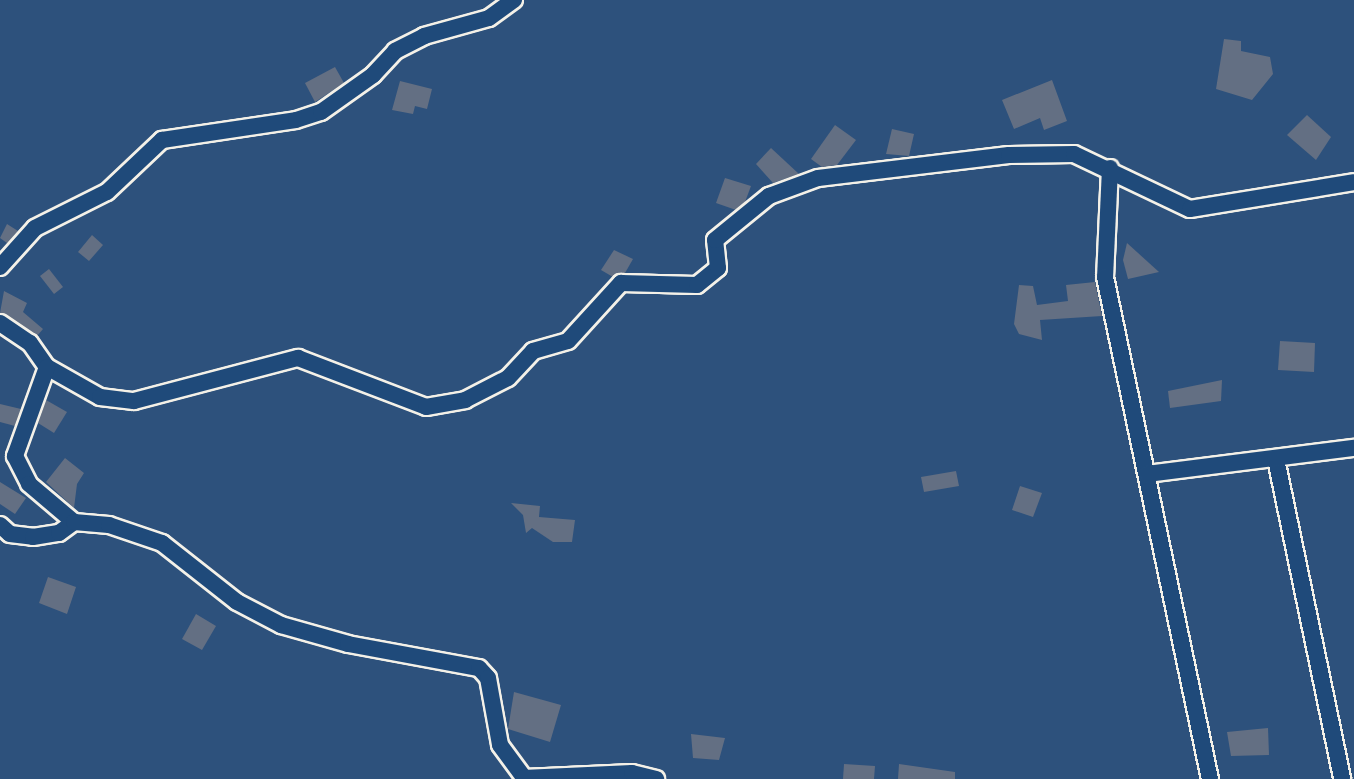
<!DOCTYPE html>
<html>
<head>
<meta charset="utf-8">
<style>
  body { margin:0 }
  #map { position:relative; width:1354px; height:779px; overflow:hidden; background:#2d517c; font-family:"Playpen Sans",sans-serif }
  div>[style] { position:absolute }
  .building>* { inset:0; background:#636f83 }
  .roads { filter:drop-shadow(2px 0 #f4f1e8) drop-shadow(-2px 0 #f4f1e8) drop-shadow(0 2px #f4f1e8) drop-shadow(0 -2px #f4f1e8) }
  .minor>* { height:16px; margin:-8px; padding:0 8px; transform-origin:8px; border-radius:8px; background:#1f4a7a }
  span { translate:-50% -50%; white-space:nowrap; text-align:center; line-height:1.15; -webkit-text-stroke:4.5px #1f4a7a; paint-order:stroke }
</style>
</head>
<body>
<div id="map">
  <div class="building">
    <i style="clip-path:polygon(1224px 39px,1241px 41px,1241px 51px,1270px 57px,1273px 74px,1252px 100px,1216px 89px)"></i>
    <i style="clip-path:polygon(335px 67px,344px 83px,315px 102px,305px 83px)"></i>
    <i style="clip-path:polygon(1052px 80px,1067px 121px,1044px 130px,1040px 118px,1014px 129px,1002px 100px)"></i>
    <i style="clip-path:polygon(400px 81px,432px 89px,427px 109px,415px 106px,413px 114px,392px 110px)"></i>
    <i style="clip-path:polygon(1307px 115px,1331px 137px,1316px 160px,1287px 135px)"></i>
    <i style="clip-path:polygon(835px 125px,856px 140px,837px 165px,822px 167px,811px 159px)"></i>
    <i style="clip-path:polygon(892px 129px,914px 134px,909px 156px,886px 154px)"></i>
    <i style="clip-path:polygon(771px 148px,799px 174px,773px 183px,756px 164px)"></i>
    <i style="clip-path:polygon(725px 178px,751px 186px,745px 202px,736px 210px,716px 203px)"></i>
    <i style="clip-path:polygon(7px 224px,18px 231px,7px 243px,0 238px)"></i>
    <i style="clip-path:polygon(92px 235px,103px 245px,89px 261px,78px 252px)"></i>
    <i style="clip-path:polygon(1127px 243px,1159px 272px,1128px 279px,1123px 260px)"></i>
    <i style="clip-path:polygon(614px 250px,633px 259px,625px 273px,613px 277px,601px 270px)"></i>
    <i style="clip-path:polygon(49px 269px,63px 287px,54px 294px,40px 276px)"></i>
    <i style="clip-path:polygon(1095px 282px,1102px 316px,1040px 320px,1042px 340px,1019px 334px,1014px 324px,1019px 285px,1033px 286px,1037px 305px,1068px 301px,1066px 285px)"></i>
    <i style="clip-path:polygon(4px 291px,27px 303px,23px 312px,43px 329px,37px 336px,0 313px)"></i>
    <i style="clip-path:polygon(1280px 341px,1315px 343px,1314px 372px,1278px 370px)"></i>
    <i style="clip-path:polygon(1222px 380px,1221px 401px,1170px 408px,1168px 391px)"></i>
    <i style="clip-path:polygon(46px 400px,67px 412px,54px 433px,38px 423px)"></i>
    <i style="clip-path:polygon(0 404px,21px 409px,15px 426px,0 422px)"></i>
    <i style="clip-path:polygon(65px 458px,84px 473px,77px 484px,74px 508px,46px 482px)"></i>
    <i style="clip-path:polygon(956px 471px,959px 486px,924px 492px,921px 477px)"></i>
    <i style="clip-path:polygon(0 482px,26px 498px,15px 514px,0 504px)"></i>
    <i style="clip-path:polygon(1020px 486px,1042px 493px,1033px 517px,1012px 510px)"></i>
    <i style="clip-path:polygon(511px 503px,540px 506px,539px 517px,575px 520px,572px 542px,553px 542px,532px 528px,526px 533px,523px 515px)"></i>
    <i style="clip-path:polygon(48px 577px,76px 587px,67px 614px,39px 603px)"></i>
    <i style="clip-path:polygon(196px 614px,216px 626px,202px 650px,182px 639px)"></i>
    <i style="clip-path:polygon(514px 692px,561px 705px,550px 742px,508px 729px)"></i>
    <i style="clip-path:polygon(1268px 728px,1269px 755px,1231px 756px,1227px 732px)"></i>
    <i style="clip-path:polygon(691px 734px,725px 738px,719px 760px,693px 758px)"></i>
    <i style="clip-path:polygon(844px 764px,875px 766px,874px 779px,843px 779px)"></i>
    <i style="clip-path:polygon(899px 764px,955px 772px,955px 779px,898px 779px)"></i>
  </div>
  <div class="roads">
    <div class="minor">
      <i style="left:1110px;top:168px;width:109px;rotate:92.6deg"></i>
      <i style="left:1105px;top:277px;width:513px;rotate:78.19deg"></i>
      <i style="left:0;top:267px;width:52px;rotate:-48.1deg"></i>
      <i style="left:35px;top:228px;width:80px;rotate:-26.6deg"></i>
      <i style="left:107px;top:192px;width:76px;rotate:-43.4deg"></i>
      <i style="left:162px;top:140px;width:135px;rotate:-8.5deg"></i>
      <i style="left:296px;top:120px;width:26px;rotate:-18deg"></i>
      <i style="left:321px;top:112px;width:64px;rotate:-35.4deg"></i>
      <i style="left:373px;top:75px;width:33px;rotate:-47deg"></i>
      <i style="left:395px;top:51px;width:33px;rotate:-27deg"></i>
      <i style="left:424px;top:36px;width:67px;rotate:-15.5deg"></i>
      <i style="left:489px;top:18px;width:31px;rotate:-36deg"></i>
      <i style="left:0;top:323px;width:36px;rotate:34deg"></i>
      <i style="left:30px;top:343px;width:29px;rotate:55deg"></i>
      <i style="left:47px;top:367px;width:61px;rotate:29.5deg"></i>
      <i style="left:100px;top:397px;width:34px;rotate:7deg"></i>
      <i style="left:134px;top:401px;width:170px;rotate:-14.7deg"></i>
      <i style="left:298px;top:358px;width:137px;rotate:20.9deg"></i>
      <i style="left:426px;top:407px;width:40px;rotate:-10deg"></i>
      <i style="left:465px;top:400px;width:48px;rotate:-27.1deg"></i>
      <i style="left:508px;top:378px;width:37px;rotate:-47deg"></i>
      <i style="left:533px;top:351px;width:36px;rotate:-16deg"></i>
      <i style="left:568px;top:341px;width:79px;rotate:-47.6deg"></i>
      <i style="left:621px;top:283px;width:76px;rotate:1.5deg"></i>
      <i style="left:697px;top:285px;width:27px;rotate:-39deg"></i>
      <i style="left:718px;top:268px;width:28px;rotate:-96deg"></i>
      <i style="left:715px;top:240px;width:70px;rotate:-39.2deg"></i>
      <i style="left:769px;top:196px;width:52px;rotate:-20.2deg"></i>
      <i style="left:818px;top:178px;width:192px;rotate:-6.9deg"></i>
      <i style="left:1009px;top:155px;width:65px;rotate:-0.9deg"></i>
      <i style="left:1074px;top:154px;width:128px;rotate:25.4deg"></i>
      <i style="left:1190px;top:209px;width:166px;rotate:-9.3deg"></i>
      <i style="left:47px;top:367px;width:95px;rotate:109.8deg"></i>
      <i style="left:15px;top:456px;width:31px;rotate:63deg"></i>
      <i style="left:29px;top:484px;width:59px;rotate:40.2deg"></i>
      <i style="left:1276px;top:459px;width:327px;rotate:78.3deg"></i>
      <i style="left:1147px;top:474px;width:209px;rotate:-7.2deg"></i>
      <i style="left:0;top:525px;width:13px;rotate:42deg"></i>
      <i style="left:10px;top:534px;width:23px;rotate:7deg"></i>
      <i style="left:33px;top:537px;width:26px;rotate:-9deg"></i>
      <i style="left:59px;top:533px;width:19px;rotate:-36deg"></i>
      <i style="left:74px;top:522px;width:35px;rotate:5deg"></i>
      <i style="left:109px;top:525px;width:56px;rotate:18.8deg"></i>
      <i style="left:162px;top:543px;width:95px;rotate:38.2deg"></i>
      <i style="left:237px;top:602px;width:50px;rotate:27.6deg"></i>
      <i style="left:281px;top:625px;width:70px;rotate:15.8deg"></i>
      <i style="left:348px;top:644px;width:133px;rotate:10.4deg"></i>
      <i style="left:479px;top:668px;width:13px;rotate:48deg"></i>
      <i style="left:488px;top:678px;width:68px;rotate:79.8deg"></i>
      <i style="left:500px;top:745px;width:42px;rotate:53.7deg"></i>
      <i style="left:523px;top:778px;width:109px;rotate:-2.6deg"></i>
      <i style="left:632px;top:773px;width:25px;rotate:14deg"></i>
    </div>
  </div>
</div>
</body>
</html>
